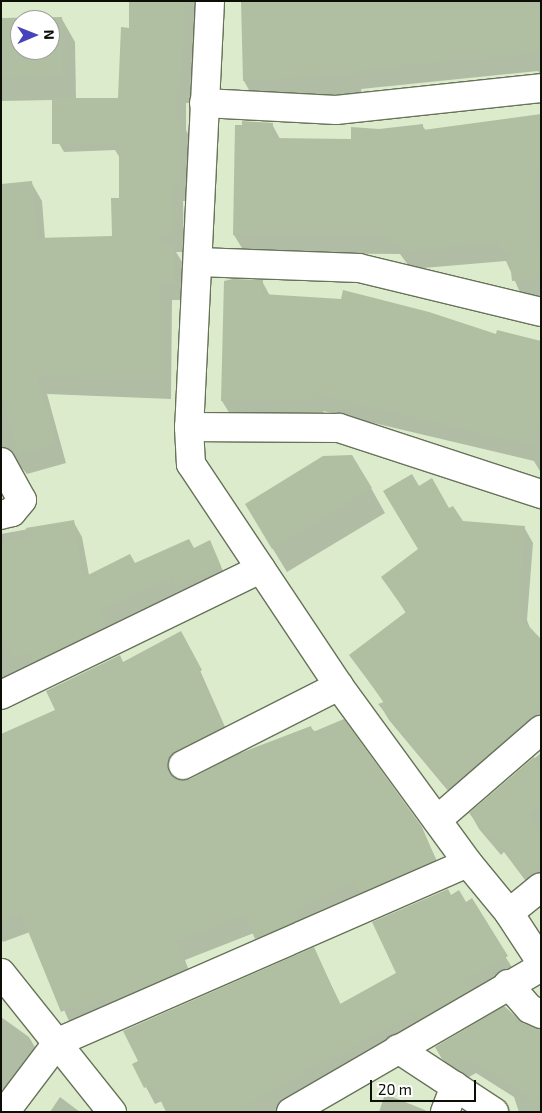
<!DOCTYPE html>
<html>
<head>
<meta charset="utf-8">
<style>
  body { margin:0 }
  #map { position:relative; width:542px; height:1113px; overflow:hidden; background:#ddebcd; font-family:"Exo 2",sans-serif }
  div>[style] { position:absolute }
  .shadow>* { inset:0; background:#0003 }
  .building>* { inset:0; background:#b0bea1 }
  .roads { filter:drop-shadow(1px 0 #677359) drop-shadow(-1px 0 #677359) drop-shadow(0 1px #677359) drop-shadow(0 -1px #677359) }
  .minor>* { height:28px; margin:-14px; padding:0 14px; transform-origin:14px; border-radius:14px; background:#fff }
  span { translate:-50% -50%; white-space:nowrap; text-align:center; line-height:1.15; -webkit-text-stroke:5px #fff; paint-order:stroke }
  .frame { position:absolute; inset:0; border:2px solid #0b0f06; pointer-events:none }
  .north { position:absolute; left:10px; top:10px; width:50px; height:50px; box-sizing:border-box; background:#fff; border:1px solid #9d9f9b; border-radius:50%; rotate:89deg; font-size:14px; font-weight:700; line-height:20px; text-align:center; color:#0b0f06 }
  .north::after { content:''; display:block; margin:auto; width:18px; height:22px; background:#4744ba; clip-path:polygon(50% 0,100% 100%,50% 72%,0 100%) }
  .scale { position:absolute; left:370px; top:1080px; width:106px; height:22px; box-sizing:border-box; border:2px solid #0b0f06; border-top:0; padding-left:6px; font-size:15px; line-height:18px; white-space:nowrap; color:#0b0f06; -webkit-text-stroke:4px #fff; paint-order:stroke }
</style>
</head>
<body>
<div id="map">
  <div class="shadow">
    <i style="clip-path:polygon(evenodd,129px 1px,196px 1px,191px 103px,186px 103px,186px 130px,190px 138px,190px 201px,183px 201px,184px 252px,176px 252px,184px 265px,184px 300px,172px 300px,171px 399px,47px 394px,66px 463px,27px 474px,20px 466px,1px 469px,1px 335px,31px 182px,42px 201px,45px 239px,113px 238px,120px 199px,120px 158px,115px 150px,64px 152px,53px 133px,53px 100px,1px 101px,1px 20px,62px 19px,75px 42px,76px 99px,120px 99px,131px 29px,129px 1px,20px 20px,50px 20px,50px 50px,20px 50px,20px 20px)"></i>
    <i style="clip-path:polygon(253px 1px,541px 1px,541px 75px,538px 71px,361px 89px,362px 93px,254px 99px,244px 81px,245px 20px)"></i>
    <i style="clip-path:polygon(541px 117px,541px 298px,523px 299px,506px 261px,411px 269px,400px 254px,245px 253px,234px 235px,272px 124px,280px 139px,352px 140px,379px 130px,422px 125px,426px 131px)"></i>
    <i style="clip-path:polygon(262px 281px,270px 296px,541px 342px,541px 473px,534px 461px,323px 411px,327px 418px,233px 419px,222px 401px)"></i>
    <i style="clip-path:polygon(371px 488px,385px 513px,287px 572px,260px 528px)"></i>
    <i style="clip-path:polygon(419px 488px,462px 522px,524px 527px,533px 543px,527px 620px,531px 631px,541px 641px,541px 733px,459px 804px,389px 720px,380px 705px,384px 703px,351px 655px,406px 613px,383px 577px,419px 550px)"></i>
    <i style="clip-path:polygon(73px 521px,82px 537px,89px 575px,194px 549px,209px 542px,229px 583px,183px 592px,108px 628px,115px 643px,1px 700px,1px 534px)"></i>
    <i style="clip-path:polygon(191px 650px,233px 745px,180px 774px,178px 779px,190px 780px,310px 727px,421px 827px,445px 878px,267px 956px,254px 933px,185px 960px,195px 987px,72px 1028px,30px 932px,3px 942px,1px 939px,1px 735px,63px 707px,123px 663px)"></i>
    <i style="clip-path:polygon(541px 753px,541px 889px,534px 892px,504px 852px,501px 855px,479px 829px,470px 813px)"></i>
    <i style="clip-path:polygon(451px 896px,466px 903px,471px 900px,516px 974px,275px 1112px,168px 1112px,162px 1101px,155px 1104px,146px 1087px,313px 949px,341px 1005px,397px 973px)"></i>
    <i style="clip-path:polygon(1px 1017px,29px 1037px,39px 1054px,11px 1094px,1px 1088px)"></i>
    <i style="clip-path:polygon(522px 1024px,541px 1032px,541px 1112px,519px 1112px,514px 1097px,476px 1073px,462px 1081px,453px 1075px,437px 1047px)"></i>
    <i style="clip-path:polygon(385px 1094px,425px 1110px,427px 1112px,379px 1112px)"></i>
    <i style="clip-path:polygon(60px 1097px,80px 1112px,50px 1112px)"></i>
  </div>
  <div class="building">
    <i style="clip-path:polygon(129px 1px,186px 1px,181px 85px,176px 85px,176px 118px,180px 118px,181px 124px,180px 183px,173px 183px,174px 234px,162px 234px,161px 242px,174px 246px,175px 283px,162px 283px,161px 381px,38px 376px,57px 444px,19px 455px,1px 393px,1px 184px,32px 181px,37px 238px,112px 236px,111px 198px,119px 198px,119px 144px,52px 144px,52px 98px,118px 98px,121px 27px,129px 28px)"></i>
    <i style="clip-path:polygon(241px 1px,541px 3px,541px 53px,398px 66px,352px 72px,352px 75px,243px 81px)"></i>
    <i style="clip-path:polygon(evenodd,62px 17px,63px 77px,1px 78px,1px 18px,62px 17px,20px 20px,50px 20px,50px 50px,20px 50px,20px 20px)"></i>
    <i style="clip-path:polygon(541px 114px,541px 173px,536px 174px,541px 279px,512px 281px,509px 252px,500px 252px,499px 243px,400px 251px,399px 242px,392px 243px,392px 236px,233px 235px,235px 125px,242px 125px,242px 121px,273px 123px,272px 138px,351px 139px,351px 127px,379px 129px,423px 124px,423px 130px)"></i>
    <i style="clip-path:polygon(233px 279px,263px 280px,262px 294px,341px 299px,343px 290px,429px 312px,496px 334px,497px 330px,541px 341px,541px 416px,533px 446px,314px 394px,318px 400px,221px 401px,224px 281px)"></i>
    <i style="clip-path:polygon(352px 455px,372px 488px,272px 549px,245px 504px,323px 456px)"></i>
    <i style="clip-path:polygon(412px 474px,419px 486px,432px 478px,449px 508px,453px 506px,463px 521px,525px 526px,519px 607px,525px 613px,520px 617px,541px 639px,541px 708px,449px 789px,378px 704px,384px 702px,349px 655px,406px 612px,381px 577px,418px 549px,383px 491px)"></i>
    <i style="clip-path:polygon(74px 520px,84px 577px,130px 554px,135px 563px,189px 539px,194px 548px,210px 540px,221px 566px,178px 586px,173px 576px,100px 611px,107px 626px,33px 662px,29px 653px,14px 660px,1px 634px,1px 543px,28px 537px,26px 528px)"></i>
    <i style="clip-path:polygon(181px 631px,202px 670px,198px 673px,224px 727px,170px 756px,167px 765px,174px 778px,190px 779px,238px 754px,311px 726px,313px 732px,344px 719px,422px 827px,436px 860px,360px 893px,354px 881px,296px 910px,300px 919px,255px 939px,245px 915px,176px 942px,185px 969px,109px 1003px,106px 997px,76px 1011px,74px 1006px,61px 1012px,21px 914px,1px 922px,1px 734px,55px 710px,46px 691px,120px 655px,123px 662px)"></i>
    <i style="clip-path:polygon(534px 757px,541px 765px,541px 806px,529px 816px,541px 832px,541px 865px,524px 877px,495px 837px,491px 840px,469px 813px)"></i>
    <i style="clip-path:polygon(448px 889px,451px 895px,459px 890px,466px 902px,472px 898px,508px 956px,464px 981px,474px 988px,419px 1020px,415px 1012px,337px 1058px,335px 1054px,236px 1112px,166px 1112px,153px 1084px,144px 1088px,132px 1064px,138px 1061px,123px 1031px,314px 947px,340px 1004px,396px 973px,372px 922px)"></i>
    <i style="clip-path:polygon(504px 1006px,523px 1023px,541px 1029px,541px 1105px,466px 1058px,452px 1066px,442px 1059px,435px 1047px)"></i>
  </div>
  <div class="roads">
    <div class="minor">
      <i style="left:210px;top:1px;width:427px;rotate:92.8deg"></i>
      <i style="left:189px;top:427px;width:37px;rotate:87deg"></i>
      <i style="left:191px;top:464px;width:267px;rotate:56.3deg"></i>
      <i style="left:339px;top:686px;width:219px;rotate:53.9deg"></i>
      <i style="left:468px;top:863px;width:65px;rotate:50.6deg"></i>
      <i style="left:509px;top:913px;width:59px;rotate:56.9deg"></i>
      <i style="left:204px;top:103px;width:132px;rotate:3deg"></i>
      <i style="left:336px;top:110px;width:206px;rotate:-6.1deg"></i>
      <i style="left:198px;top:262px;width:161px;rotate:2.1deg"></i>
      <i style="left:359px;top:268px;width:187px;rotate:13.6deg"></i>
      <i style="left:189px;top:427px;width:150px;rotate:0.4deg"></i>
      <i style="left:339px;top:428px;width:213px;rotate:18.1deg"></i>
      <i style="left:1px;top:462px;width:43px;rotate:61.1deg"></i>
      <i style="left:22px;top:500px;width:16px;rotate:130deg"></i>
      <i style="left:12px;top:512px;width:11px;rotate:165deg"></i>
      <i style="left:1px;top:695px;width:289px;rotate:-25.9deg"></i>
      <i style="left:183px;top:765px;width:175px;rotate:-26.9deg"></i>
      <i style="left:437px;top:820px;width:138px;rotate:-40.9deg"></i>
      <i style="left:509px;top:913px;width:41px;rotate:-39.1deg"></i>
      <i style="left:1px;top:973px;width:178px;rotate:51.4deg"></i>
      <i style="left:508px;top:984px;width:33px;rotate:49deg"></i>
      <i style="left:530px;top:1009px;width:12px;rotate:24deg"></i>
      <i style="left:398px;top:1049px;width:115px;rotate:33.3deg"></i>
      <i style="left:5px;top:1112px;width:88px;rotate:-52.9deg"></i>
      <i style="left:58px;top:1042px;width:447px;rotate:-23.6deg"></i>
      <i style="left:291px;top:1112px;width:289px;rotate:-30.1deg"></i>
      <i style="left:445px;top:1112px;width:28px;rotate:-69deg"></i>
    </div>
  </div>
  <div class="frame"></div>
  <div class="north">N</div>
  <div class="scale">20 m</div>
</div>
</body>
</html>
